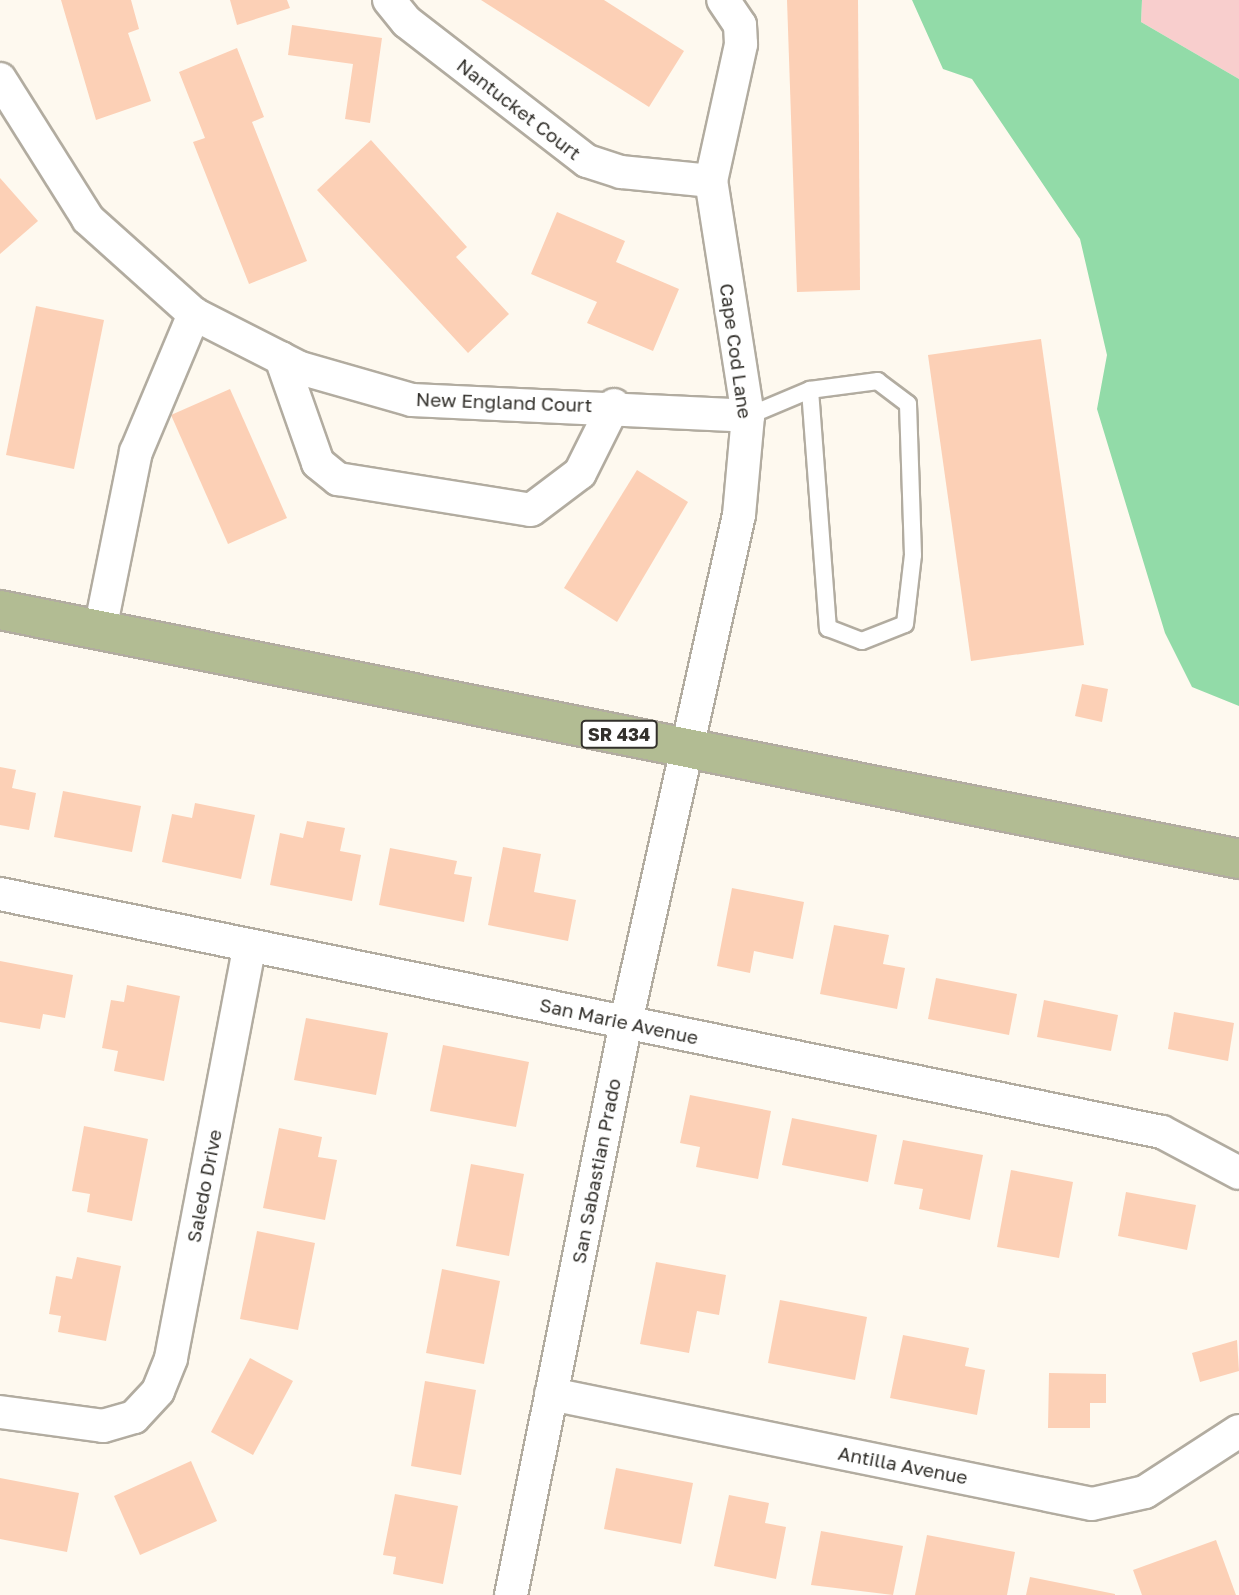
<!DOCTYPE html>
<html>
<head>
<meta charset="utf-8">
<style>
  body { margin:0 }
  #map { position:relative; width:1239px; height:1595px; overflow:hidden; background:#fef9ef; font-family:"Golos Text",sans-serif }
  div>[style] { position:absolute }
  .green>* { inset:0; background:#f8cecd }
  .water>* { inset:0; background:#92dba8 }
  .building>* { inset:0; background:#fcd0b6 }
  .roads { filter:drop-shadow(2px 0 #b2aca0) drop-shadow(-2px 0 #b2aca0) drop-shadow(0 2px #b2aca0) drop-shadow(0 -2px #b2aca0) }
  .service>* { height:16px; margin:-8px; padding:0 8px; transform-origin:8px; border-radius:8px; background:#fff }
  .minor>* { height:32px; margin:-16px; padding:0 16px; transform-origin:16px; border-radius:16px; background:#fff }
  .primary>* { height:38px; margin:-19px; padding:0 19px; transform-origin:19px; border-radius:19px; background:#b2bc93 }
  span { translate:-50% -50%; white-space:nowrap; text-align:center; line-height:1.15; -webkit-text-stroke:7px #fff; paint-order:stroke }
  .shield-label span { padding:2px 5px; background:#fff; border:2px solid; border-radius:5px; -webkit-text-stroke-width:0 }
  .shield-label { font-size:18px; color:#32302b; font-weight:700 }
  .street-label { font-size:19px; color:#32302b }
</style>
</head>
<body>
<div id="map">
  <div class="green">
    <i style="clip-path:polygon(1142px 0,1239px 0,1239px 79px,1141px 22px)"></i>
  </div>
  <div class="water">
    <i style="clip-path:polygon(912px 0,1142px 0,1141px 22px,1239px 79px,1239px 706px,1192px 687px,1165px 633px,1097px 409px,1107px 355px,1080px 239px,972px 79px,943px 69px)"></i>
  </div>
  <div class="building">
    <i style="clip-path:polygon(61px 0,131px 0,139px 29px,128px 33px,151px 101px,96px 120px)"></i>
    <i style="clip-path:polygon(230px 0,287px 0,290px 8px,237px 25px)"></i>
    <i style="clip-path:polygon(481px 0,604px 0,684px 51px,649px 107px)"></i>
    <i style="clip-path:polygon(787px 0,858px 0,860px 290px,797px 292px)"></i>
    <i style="clip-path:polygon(292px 25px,382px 38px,370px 123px,345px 119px,353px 64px,288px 55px)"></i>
    <i style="clip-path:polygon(237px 48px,264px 117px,252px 122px,307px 261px,249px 284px,193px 142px,205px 138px,179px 72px)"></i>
    <i style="clip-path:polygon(371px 140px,467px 247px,456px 257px,509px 314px,468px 353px,317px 190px)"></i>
    <i style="clip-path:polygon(0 178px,38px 221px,0 254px)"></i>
    <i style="clip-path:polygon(557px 212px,625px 241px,616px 262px,679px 289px,653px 351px,587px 323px,597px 302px,531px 274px)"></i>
    <i style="clip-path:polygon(36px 306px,104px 320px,74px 469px,6px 455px)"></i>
    <i style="clip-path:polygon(1041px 339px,1084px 645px,971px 661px,928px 355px)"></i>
    <i style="clip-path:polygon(230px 389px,287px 518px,228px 544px,171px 415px)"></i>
    <i style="clip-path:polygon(637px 470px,688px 502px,617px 622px,564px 588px)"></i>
    <i style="clip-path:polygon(1082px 684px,1108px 689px,1102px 722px,1075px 716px)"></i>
    <i style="clip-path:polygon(0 767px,16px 770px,12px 788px,36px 793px,29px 830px,0 825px)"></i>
    <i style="clip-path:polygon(63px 791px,141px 806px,132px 852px,54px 837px)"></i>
    <i style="clip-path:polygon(195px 803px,255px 815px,241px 879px,162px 862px,172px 814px,192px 818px)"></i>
    <i style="clip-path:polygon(307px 821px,345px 828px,340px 851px,361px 855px,352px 901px,270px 885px,280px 833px,303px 838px)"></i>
    <i style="clip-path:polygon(503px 847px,541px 854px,534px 892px,576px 900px,568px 941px,488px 925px)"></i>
    <i style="clip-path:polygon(390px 848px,457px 861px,454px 874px,472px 877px,464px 922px,379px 905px)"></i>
    <i style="clip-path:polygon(732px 888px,804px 902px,793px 959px,754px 951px,750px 973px,717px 966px)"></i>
    <i style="clip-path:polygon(834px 925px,889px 935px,883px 964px,905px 968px,897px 1009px,820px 994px)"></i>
    <i style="clip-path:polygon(0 961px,73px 975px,65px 1018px,43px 1014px,40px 1029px,0 1022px)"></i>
    <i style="clip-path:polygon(936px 978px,1017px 994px,1009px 1035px,928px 1019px)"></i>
    <i style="clip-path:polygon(127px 985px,180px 996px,164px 1081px,114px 1071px,118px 1051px,102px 1048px,111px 1000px,124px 1002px)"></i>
    <i style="clip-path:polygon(1044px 1000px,1118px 1015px,1111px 1051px,1037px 1037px)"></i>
    <i style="clip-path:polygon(1174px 1012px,1234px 1023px,1228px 1061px,1168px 1049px)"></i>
    <i style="clip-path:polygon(306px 1018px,388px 1033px,376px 1095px,294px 1080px)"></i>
    <i style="clip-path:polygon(443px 1045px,529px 1062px,516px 1127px,430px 1111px)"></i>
    <i style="clip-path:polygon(690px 1095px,771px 1111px,758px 1179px,696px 1167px,700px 1147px,680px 1143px)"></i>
    <i style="clip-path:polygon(792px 1118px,877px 1135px,868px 1182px,782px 1165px)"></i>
    <i style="clip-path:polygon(84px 1126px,148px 1139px,132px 1221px,87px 1212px,90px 1194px,72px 1191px)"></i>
    <i style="clip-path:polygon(279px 1128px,322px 1137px,318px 1157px,337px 1160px,325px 1220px,263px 1208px)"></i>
    <i style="clip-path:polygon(903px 1140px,983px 1155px,970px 1220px,919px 1209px,923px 1189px,894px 1184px)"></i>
    <i style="clip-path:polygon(471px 1164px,524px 1174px,509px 1256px,456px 1246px)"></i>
    <i style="clip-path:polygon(1011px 1170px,1073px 1182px,1059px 1258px,997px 1247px)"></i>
    <i style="clip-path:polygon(1126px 1192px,1196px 1205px,1187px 1250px,1118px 1236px)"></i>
    <i style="clip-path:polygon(257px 1231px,315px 1243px,298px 1330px,240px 1319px)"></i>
    <i style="clip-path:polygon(77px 1257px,121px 1266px,106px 1341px,58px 1332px,61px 1316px,49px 1314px,56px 1276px,72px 1279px)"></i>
    <i style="clip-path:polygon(656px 1262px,726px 1275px,719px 1315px,697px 1311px,689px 1353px,640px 1344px)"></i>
    <i style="clip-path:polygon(442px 1269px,500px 1281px,484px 1364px,426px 1353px)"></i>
    <i style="clip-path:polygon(780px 1300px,867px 1317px,855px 1380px,768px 1363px)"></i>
    <i style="clip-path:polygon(903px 1335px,969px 1348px,965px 1366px,985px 1370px,977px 1415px,890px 1398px)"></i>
    <i style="clip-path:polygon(1237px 1340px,1239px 1371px,1200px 1382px,1192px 1353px)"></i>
    <i style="clip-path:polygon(250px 1358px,293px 1381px,253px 1455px,211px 1432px)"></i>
    <i style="clip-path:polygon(1049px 1373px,1106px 1374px,1106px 1403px,1090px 1403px,1090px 1428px,1048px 1428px)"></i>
    <i style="clip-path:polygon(425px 1381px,476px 1390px,461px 1475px,411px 1466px)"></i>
    <i style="clip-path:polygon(191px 1461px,217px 1521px,140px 1555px,114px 1496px)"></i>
    <i style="clip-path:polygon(616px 1468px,693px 1483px,681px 1544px,604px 1529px)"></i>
    <i style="clip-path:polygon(0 1478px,79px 1493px,67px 1552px,0 1539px)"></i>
    <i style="clip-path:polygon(395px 1494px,458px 1506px,443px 1584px,393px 1574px,396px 1557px,383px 1555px)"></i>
    <i style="clip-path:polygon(729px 1495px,769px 1503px,765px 1523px,786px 1527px,776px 1579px,714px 1566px)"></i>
    <i style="clip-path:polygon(821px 1531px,903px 1546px,893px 1595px,811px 1585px)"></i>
    <i style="clip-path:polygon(927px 1535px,1015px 1552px,1007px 1595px,915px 1595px)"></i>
    <i style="clip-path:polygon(1216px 1540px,1236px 1595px,1142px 1595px,1133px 1570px)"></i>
    <i style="clip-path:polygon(1030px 1577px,1115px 1594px,1115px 1595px,1026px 1595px)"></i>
  </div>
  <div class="roads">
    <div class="service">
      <i style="left:748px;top:416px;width:67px;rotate:-22.8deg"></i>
      <i style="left:810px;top:390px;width:239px;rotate:85.7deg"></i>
      <i style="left:828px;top:628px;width:36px;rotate:21deg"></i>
      <i style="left:862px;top:641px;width:46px;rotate:-21.6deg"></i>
      <i style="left:905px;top:624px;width:69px;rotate:-83.4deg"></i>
      <i style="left:913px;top:555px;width:151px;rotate:-91.9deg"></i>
      <i style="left:908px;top:404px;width:38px;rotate:-143deg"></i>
      <i style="left:878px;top:381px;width:69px;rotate:172.5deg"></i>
    </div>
    <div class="minor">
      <i style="left:389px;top:0;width:28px;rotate:51deg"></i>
      <i style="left:407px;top:22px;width:227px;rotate:37.7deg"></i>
      <i style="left:587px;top:161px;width:36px;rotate:18deg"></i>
      <i style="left:621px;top:172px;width:90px;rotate:5.7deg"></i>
      <i style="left:0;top:79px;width:165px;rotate:57.8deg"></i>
      <i style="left:88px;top:219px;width:142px;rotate:41.9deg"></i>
      <i style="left:194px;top:314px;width:119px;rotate:27deg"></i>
      <i style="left:300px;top:368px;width:116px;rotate:15.9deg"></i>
      <i style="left:412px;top:400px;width:336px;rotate:2.7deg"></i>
      <i style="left:281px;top:358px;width:111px;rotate:70.6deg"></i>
      <i style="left:318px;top:463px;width:26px;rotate:39deg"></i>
      <i style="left:338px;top:479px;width:195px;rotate:9.1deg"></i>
      <i style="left:531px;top:510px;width:61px;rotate:-37.1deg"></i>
      <i style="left:580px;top:473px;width:76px;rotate:-63.4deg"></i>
      <i style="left:100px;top:630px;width:182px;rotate:-78.6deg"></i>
      <i style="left:136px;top:452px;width:150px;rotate:-67.2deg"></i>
      <i style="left:0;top:894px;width:1186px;rotate:11.58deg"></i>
      <i style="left:1162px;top:1132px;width:87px;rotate:28deg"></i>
      <i style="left:551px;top:1394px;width:552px;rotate:11.49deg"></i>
      <i style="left:1092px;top:1504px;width:54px;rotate:-12.8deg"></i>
      <i style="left:1145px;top:1492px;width:112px;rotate:-33deg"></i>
      <i style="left:0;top:1412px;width:104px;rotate:7.7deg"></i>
      <i style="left:103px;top:1426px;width:32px;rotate:-16deg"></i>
      <i style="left:134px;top:1417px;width:35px;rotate:-47deg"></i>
      <i style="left:158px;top:1391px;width:35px;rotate:-68deg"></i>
      <i style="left:171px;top:1358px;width:420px;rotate:-79.2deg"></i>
      <i style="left:511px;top:1595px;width:584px;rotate:-78.65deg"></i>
      <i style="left:626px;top:1022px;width:519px;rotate:-77.44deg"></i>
      <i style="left:739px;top:515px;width:99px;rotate:-84.8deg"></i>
      <i style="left:748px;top:416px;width:238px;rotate:-98.9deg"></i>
      <i style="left:711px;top:181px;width:140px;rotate:-77.6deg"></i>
      <i style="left:741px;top:44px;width:19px;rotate:-93deg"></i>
      <i style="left:740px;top:25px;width:30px;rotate:-124deg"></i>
    </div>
    <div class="primary">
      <i style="left:0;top:610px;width:1264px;rotate:11.36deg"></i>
    </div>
  </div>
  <div class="shield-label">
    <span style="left:619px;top:734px">SR 434</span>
  </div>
  <div class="street-label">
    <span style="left:519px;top:109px;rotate:38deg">Nantucket Court</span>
    <span style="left:736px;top:351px;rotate:82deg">Cape Cod Lane</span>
    <span style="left:504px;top:402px;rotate:2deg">New England Court</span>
    <span style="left:619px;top:1021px;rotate:12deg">San Marie Avenue</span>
    <span style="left:596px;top:1171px;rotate:-79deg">San Sabastian Prado</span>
    <span style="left:204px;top:1186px;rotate:-79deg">Saledo Drive</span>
    <span style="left:903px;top:1465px;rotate:11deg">Antilla Avenue</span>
  </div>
</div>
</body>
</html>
